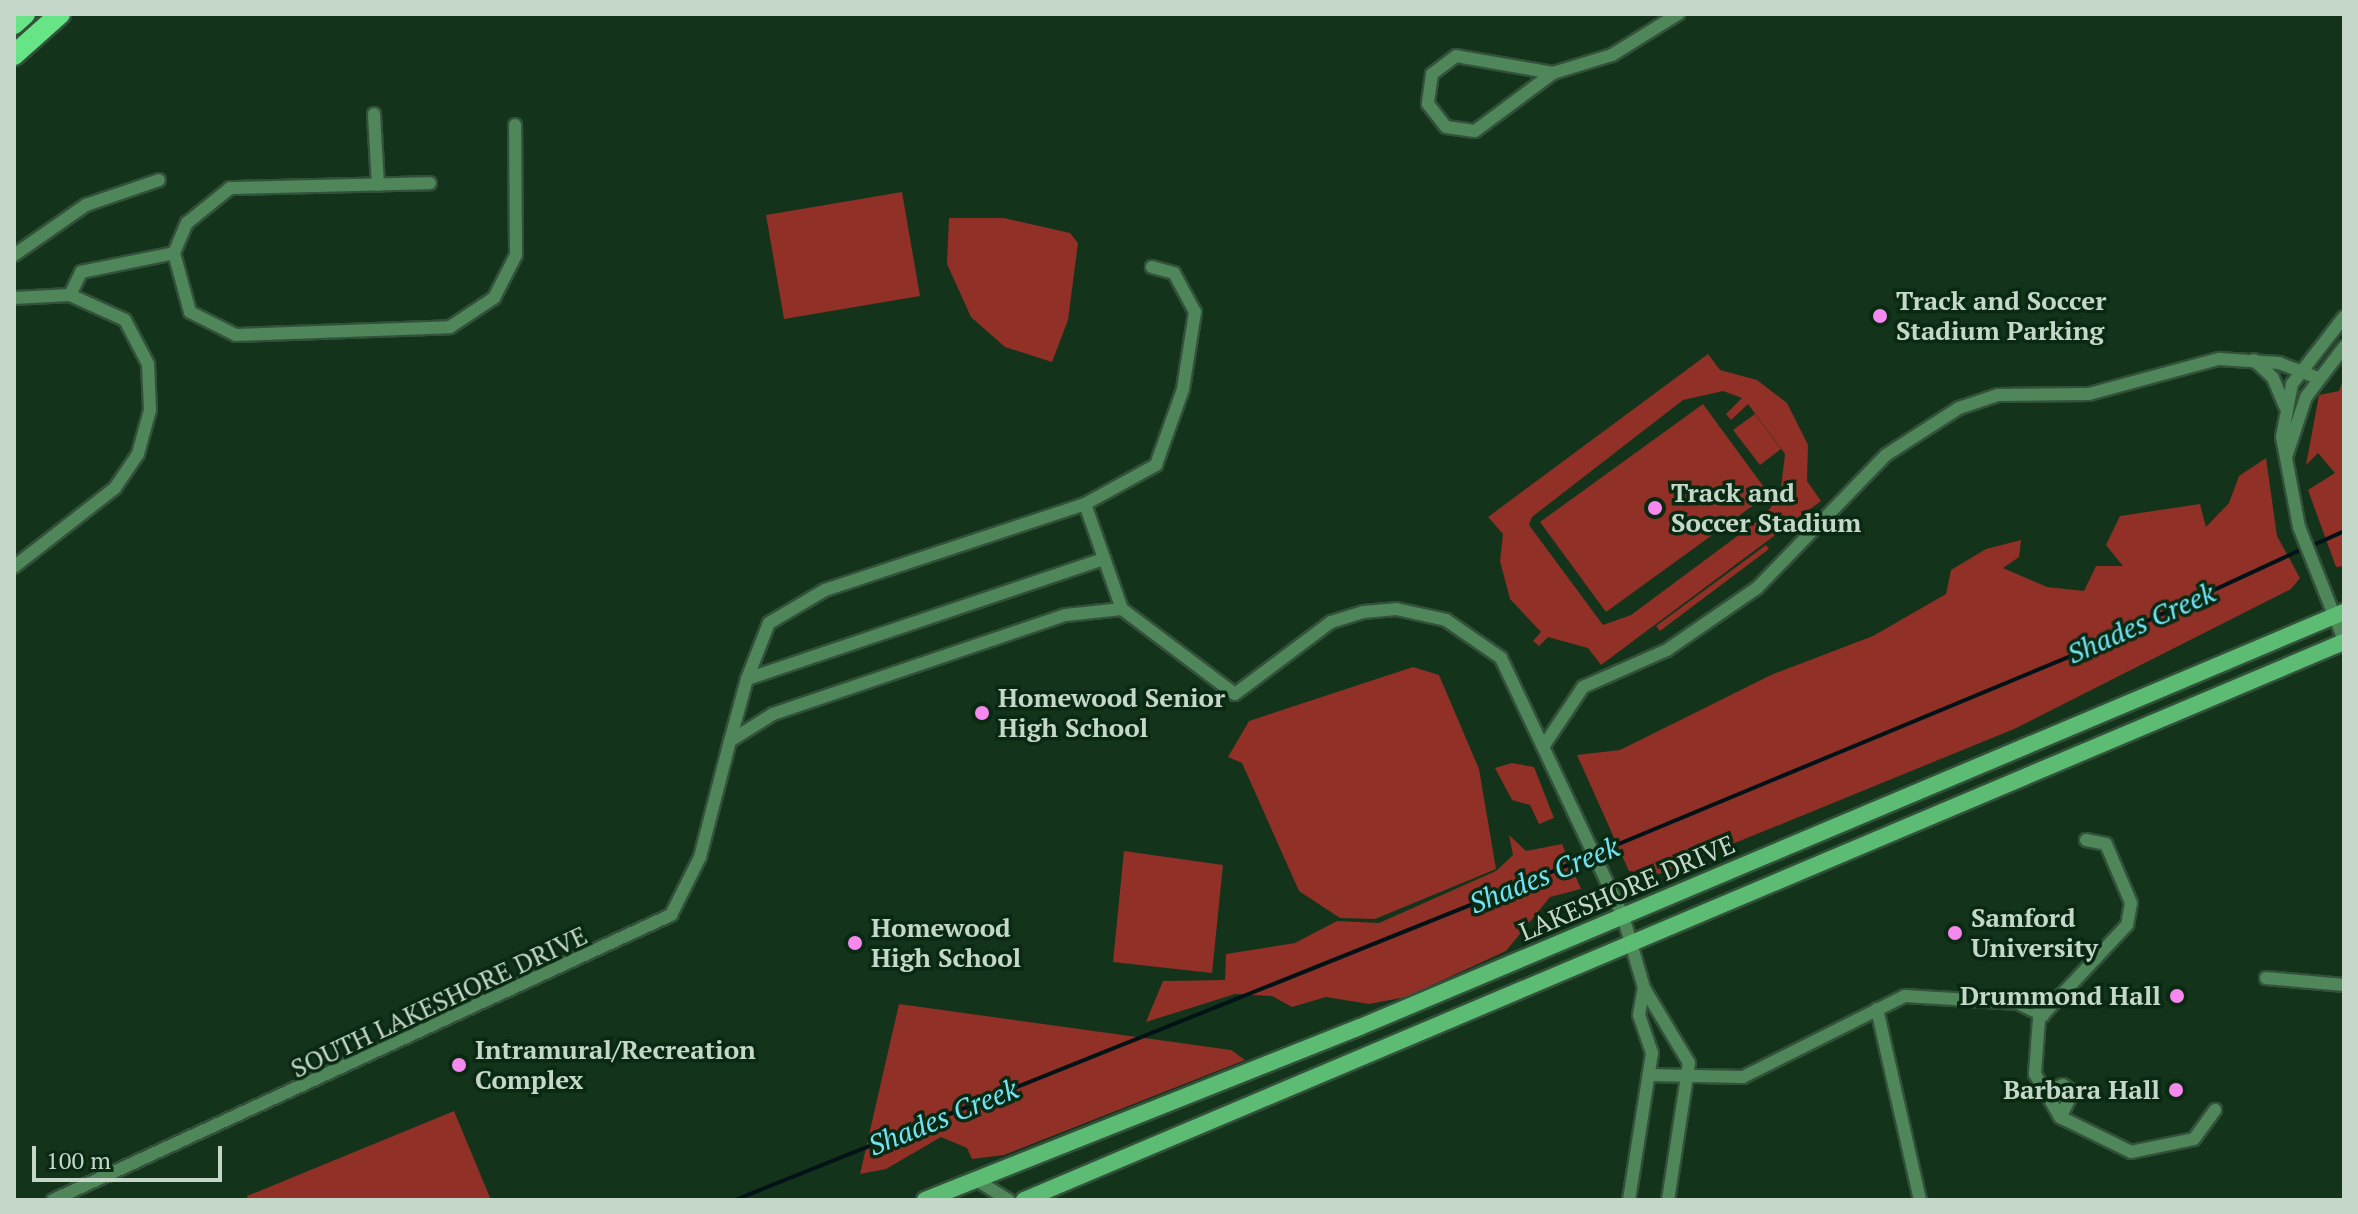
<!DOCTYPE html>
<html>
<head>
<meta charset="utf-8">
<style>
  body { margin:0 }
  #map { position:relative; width:2358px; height:1214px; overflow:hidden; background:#13331b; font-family:"PT Serif",serif }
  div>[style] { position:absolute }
  .green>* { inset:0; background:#903026 }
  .stream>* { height:4px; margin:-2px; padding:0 2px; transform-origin:2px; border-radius:2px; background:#011317 }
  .roads { filter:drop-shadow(2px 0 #33513a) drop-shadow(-2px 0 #33513a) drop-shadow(0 2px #33513a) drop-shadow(0 -2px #33513a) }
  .street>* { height:12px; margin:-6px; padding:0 6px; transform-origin:6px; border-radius:6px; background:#4f875a }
  .secondary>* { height:16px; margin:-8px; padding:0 8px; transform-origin:8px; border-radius:8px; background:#5dbc73 }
  .primary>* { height:20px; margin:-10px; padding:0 10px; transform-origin:10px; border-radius:10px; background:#66e486 }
  .dots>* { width:22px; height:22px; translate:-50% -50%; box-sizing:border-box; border:4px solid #092912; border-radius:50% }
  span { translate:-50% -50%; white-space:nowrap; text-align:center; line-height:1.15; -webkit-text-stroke:7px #092912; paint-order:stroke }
  .poi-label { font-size:26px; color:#c5d7c8; font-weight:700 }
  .left { translate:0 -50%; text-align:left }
  .right { translate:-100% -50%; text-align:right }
  .street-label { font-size:26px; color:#c5d7c8 }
  .water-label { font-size:28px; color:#73e2f4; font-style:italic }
  .frame { position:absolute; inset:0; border:16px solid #c5d7c8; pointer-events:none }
  .scale { position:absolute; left:32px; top:1146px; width:190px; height:36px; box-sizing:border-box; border:4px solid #c5d7c8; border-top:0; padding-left:10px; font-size:24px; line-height:28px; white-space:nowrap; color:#c5d7c8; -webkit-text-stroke:6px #092912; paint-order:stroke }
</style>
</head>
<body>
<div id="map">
  <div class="green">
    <i style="clip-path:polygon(902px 192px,920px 296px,784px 319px,766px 215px)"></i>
    <i style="clip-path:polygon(949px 218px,1004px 218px,1070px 233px,1078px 243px,1068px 320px,1052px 362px,1005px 347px,971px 317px,947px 264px)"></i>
    <i style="clip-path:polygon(evenodd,1708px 354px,1720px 370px,1757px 380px,1787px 403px,1808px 445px,1807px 481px,1821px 501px,1601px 665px,1588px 648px,1548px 637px,1539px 646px,1533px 641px,1541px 632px,1510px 599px,1500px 561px,1503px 534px,1488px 517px,1708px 354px,1723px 391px,1742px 398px,1726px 414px,1731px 420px,1748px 404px,1785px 454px,1780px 496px,1763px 517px,1631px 615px,1603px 625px,1529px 525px,1532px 517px,1683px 400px,1723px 391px)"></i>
    <i style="clip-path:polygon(2344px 377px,2344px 566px,2336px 567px,2308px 490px,2335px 473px,2318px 453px,2306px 465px,2319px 395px,2339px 391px)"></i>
    <i style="clip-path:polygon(1703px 404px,1769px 494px,1606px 612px,1540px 522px)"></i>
    <i style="clip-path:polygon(1755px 414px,1781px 449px,1760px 465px,1733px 430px)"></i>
    <i style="clip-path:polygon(2266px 458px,2277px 536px,2300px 578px,2291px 589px,2014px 729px,1659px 874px,1629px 871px,1577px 755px,1620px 750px,1771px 675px,1873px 636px,1946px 594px,1951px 570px,1986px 549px,2021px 540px,2019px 557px,2003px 568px,2047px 587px,2084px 591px,2096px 566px,2123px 566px,2106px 545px,2120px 516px,2200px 504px,2206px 527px,2229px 503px,2239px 476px)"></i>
    <i style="clip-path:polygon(1766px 545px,1769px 549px,1660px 631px,1656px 626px)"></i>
    <i style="clip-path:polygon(1413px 667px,1439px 675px,1479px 769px,1496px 869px,1375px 919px,1340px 918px,1299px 891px,1242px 763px,1228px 757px,1249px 721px)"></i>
    <i style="clip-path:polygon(1512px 763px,1534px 767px,1554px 818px,1539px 824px,1530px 805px,1512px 800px,1495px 768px)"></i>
    <i style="clip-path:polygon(1509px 835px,1526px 851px,1562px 844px,1581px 889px,1550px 897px,1506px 951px,1406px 997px,1369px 1004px,1326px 997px,1292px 1007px,1272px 996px,1235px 994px,1146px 1022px,1163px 981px,1225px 980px,1226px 954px,1295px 943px,1337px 921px,1379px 923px,1496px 871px,1513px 855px)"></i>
    <i style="clip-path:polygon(1124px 851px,1223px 865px,1212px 973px,1113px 962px)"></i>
    <i style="clip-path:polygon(899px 1004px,1231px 1050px,1245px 1060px,1004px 1155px,972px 1159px,967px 1148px,941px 1137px,886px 1169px,860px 1174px)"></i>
    <i style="clip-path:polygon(454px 1111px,491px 1200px,248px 1200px,247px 1196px)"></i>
  </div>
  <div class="stream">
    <i style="left:2311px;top:546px;width:36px;rotate:-24deg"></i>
    <i style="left:735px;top:1200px;width:833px;rotate:-21.85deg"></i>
    <i style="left:1508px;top:890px;width:610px;rotate:-22.57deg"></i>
    <i style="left:2071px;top:656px;width:255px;rotate:-24.8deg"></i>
  </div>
  <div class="roads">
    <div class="street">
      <i style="left:1553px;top:73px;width:98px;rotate:-170.1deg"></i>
      <i style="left:1456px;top:56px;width:30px;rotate:143deg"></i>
      <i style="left:1432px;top:74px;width:30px;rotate:98deg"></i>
      <i style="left:1428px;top:104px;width:29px;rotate:52deg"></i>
      <i style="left:1446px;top:127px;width:29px;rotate:8deg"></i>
      <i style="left:1475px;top:131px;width:97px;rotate:-36.6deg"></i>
      <i style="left:1553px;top:73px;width:62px;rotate:-17deg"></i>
      <i style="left:1612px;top:55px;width:78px;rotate:-31.8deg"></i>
      <i style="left:374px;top:114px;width:71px;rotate:86.8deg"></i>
      <i style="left:174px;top:253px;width:61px;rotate:74.8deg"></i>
      <i style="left:190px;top:312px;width:51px;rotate:26.6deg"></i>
      <i style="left:236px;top:335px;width:214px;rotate:-2.1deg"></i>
      <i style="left:450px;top:327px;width:53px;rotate:-33.4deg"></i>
      <i style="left:494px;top:298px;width:48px;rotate:-62.9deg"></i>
      <i style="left:516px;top:255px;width:130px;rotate:-90.4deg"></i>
      <i style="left:14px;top:255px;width:88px;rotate:-34.8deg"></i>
      <i style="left:86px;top:205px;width:77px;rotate:-18.9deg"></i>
      <i style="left:70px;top:295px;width:25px;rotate:-64deg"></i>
      <i style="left:81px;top:272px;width:95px;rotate:-11.5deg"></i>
      <i style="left:174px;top:253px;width:33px;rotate:-67deg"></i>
      <i style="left:187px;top:223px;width:55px;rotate:-39.1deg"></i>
      <i style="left:230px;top:188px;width:200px;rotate:-1.4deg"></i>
      <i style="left:14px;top:298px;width:56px;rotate:-3.1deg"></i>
      <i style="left:70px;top:295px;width:60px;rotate:24.4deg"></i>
      <i style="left:125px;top:320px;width:50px;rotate:62.4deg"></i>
      <i style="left:148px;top:364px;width:46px;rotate:87.5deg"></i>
      <i style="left:150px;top:410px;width:46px;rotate:105.3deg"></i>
      <i style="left:138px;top:454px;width:41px;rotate:124.1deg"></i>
      <i style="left:115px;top:488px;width:128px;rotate:142deg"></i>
      <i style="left:2344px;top:317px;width:85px;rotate:127.8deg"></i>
      <i style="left:2292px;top:384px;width:54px;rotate:100.7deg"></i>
      <i style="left:2282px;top:437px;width:92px;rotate:79.3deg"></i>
      <i style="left:2299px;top:527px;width:122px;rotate:68.3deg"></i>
      <i style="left:2254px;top:360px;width:26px;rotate:43deg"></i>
      <i style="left:2273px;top:378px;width:30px;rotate:67deg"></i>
      <i style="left:2287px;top:454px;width:60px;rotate:-71.6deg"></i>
      <i style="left:2306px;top:397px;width:63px;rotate:-52.8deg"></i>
      <i style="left:1085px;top:504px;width:81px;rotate:-28.8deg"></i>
      <i style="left:1156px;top:465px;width:81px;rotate:-70.4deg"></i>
      <i style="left:1183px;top:389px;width:78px;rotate:-81.1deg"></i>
      <i style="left:1195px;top:312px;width:44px;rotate:-118.3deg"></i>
      <i style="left:1174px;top:273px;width:23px;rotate:-165deg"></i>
      <i style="left:747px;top:679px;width:60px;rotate:-68.6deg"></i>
      <i style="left:769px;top:623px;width:65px;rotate:-30.5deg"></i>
      <i style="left:825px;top:590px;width:274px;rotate:-18.3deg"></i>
      <i style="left:1085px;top:504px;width:111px;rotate:70.6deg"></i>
      <i style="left:730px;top:741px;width:64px;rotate:-74.7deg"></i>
      <i style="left:747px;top:679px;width:377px;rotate:-18.6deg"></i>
      <i style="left:1545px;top:744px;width:69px;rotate:-56.3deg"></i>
      <i style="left:1583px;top:687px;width:92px;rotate:-23.8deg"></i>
      <i style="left:1667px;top:650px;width:109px;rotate:-34.6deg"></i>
      <i style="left:1757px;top:588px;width:185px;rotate:-45.9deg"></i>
      <i style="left:1886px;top:455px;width:87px;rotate:-32.8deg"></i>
      <i style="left:1959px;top:408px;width:41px;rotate:-18.4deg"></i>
      <i style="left:1998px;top:395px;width:91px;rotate:-0.6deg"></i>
      <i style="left:2089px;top:394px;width:135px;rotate:-15.1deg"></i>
      <i style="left:2219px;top:359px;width:60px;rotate:3.8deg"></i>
      <i style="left:2279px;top:363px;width:42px;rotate:21deg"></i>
      <i style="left:2086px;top:840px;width:20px;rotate:11deg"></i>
      <i style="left:2106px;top:844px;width:64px;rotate:67deg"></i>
      <i style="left:2131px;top:903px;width:22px;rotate:100deg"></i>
      <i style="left:2127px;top:925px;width:129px;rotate:133.1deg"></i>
      <i style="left:2039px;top:1019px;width:55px;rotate:94.2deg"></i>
      <i style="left:2035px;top:1074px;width:50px;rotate:59.8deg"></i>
      <i style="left:2060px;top:1117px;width:79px;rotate:26.2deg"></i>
      <i style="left:2131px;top:1152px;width:64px;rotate:-11.7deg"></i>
      <i style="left:2194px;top:1139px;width:36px;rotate:-54deg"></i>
      <i style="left:2266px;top:978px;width:78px;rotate:5.1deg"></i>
      <i style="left:1877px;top:1009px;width:196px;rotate:77.3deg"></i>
      <i style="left:1649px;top:1075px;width:94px;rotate:1.2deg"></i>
      <i style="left:1743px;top:1077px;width:181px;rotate:-26.6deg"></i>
      <i style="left:1905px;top:996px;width:113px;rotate:3.5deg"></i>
      <i style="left:2018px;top:1003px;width:28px;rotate:26deg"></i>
      <i style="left:2045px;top:1092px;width:19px;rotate:-21deg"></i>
      <i style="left:2063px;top:1085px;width:12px;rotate:35deg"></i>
      <i style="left:2073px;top:1092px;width:28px;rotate:117deg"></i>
      <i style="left:978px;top:1181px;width:36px;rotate:32deg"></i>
      <i style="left:53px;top:1200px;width:681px;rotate:-24.76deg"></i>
      <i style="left:671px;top:915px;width:65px;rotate:-63.4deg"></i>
      <i style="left:700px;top:857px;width:120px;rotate:-75.5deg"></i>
      <i style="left:730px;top:741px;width:51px;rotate:-32.1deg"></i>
      <i style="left:773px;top:714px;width:309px;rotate:-18.7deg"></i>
      <i style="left:1066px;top:615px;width:56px;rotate:-6.1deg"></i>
      <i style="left:1122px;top:609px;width:141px;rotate:37deg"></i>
      <i style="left:1235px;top:694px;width:120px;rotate:-36.9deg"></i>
      <i style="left:1331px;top:622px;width:34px;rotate:-17deg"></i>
      <i style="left:1363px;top:612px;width:33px;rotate:-5deg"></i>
      <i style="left:1396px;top:609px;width:51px;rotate:12.4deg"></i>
      <i style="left:1446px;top:620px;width:67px;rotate:34.6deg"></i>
      <i style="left:1501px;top:658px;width:285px;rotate:64.7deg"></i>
      <i style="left:1623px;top:916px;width:75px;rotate:73.7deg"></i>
      <i style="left:1644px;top:988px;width:87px;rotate:59deg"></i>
      <i style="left:1689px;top:1063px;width:139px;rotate:98.7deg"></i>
      <i style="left:1629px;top:1200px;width:149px;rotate:-81.1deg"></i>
      <i style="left:1652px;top:1053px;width:40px;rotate:-108.9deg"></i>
      <i style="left:1639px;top:1015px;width:27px;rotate:-80deg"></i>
    </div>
    <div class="secondary">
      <i style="left:925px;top:1200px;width:468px;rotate:-21.7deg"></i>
      <i style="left:1360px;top:1027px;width:1068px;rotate:-22.87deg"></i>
      <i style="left:1024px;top:1200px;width:1433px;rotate:-22.92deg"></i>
    </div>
    <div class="primary">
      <i style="left:14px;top:24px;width:15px;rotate:-42deg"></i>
      <i style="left:14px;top:55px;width:62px;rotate:-41.7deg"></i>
    </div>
  </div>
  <div class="dots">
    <i style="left:1880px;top:316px;background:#f589ee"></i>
    <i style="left:1655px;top:508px;background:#f589ee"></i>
    <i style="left:982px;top:713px;background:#f589ee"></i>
    <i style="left:1955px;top:933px;background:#f589ee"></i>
    <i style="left:855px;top:943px;background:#f589ee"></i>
    <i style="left:2177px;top:996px;background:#f589ee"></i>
    <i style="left:459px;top:1065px;background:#f589ee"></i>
    <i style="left:2176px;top:1090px;background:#f589ee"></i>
  </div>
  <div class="poi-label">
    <span class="left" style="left:1896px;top:316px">Track and Soccer<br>Stadium Parking</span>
    <span class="left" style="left:1671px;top:508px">Track and<br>Soccer Stadium</span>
    <span class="left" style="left:998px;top:713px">Homewood Senior<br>High School</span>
    <span class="left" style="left:1971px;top:933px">Samford<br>University</span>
    <span class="left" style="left:871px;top:943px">Homewood<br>High School</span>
    <span class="right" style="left:2161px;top:996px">Drummond Hall</span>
    <span class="left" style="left:475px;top:1065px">Intramural/Recreation<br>Complex</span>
    <span class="right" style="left:2160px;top:1090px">Barbara Hall</span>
  </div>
  <div class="street-label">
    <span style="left:1627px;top:888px;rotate:-23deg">LAKESHORE DRIVE</span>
    <span style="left:439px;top:1002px;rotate:-25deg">SOUTH LAKESHORE DRIVE</span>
  </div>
  <div class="water-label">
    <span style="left:2141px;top:623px;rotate:-24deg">Shades Creek</span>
    <span style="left:1544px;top:875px;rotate:-22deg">Shades Creek</span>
    <span style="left:943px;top:1117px;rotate:-22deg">Shades Creek</span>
  </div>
  <div class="frame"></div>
  <div class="scale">100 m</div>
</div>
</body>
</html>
